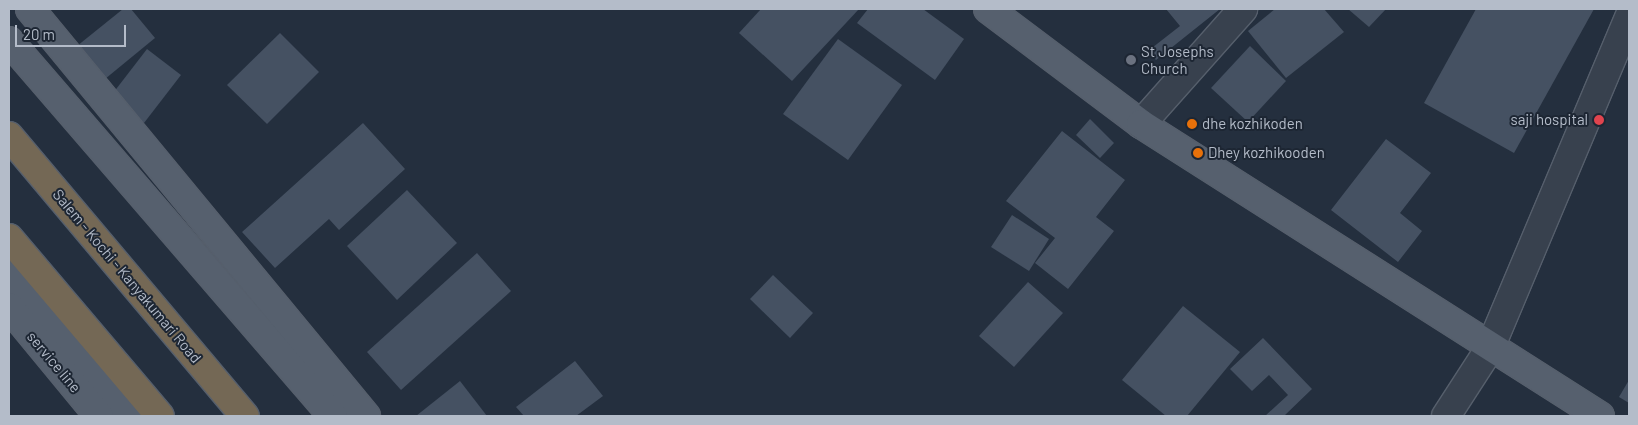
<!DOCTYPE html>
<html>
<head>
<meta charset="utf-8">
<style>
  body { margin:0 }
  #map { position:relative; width:1638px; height:425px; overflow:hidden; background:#242f3e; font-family:Barlow,sans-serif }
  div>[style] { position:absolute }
  .building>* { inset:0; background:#455162 }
  .roads { filter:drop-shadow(1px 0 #565f6c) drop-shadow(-1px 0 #565f6c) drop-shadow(0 1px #565f6c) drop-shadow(0 -1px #565f6c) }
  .minor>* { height:28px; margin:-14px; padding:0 14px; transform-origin:14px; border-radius:14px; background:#38414e }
  .major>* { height:28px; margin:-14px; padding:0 14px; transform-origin:14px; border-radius:14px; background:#56606e }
  .highway>* { height:28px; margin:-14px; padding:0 14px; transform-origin:14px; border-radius:14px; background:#746855 }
  .dots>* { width:14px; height:14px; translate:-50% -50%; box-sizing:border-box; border:2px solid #1d2633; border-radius:50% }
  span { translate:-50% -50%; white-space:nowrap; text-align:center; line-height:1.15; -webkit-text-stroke:4px #1d2633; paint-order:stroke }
  .poi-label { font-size:15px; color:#b4bcc9 }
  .left { translate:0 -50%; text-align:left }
  .right { translate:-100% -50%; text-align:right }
  .street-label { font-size:15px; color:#b4bcc9 }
  .frame { position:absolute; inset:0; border:10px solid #b4bcc9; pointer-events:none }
  .scale { position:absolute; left:15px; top:25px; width:111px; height:22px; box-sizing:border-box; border:2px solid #b4bcc9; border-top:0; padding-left:6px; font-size:15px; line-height:18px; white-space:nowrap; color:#b4bcc9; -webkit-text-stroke:4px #1d2633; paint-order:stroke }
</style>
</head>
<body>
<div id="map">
  <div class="building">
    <i style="clip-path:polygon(123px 9px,131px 9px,155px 38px,105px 79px,77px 46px)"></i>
    <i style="clip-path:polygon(761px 9px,859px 9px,792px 81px,739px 33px)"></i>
    <i style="clip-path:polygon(868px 9px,923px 9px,964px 39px,935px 80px,857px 23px)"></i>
    <i style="clip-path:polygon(1166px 9px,1220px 9px,1156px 60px,1148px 51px,1180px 26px)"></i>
    <i style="clip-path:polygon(1275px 9px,1324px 9px,1344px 32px,1286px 78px,1248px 31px)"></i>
    <i style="clip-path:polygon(1348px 9px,1386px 9px,1369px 27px)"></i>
    <i style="clip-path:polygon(1476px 9px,1594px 9px,1514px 153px,1424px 103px)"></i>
    <i style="clip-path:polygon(280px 33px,319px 72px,267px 124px,227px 85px)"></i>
    <i style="clip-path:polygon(838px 39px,902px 85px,848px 160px,783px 114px)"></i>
    <i style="clip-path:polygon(1250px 46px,1286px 81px,1248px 122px,1211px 88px)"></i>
    <i style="clip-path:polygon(147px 49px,181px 75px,144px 123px,110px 97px)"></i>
    <i style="clip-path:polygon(1090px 119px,1114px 143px,1100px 158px,1076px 135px)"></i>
    <i style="clip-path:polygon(363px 123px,405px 169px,339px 230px,329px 219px,275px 268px,242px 232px)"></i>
    <i style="clip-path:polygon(1062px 131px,1125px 180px,1096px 217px,1114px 231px,1068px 289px,1035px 263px,1055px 238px,1006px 201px)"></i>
    <i style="clip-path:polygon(1386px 139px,1431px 173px,1400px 213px,1422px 231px,1398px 262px,1331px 210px)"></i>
    <i style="clip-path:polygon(407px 190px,457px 243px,397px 300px,347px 246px)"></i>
    <i style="clip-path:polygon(1012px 215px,1049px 239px,1029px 271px,991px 247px)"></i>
    <i style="clip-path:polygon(477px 253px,511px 291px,401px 390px,367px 352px)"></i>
    <i style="clip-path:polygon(773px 275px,813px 313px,790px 338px,750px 299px)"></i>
    <i style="clip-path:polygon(1028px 282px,1063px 313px,1014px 367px,979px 336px)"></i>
    <i style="clip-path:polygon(1183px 306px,1240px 352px,1187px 416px,1166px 416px,1122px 380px)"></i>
    <i style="clip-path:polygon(1263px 338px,1312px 389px,1284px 416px,1265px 416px,1288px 395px,1269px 375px,1252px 391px,1230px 369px)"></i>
    <i style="clip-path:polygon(575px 361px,603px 396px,576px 416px,524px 416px,516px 407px)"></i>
    <i style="clip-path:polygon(1629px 380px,1629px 403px,1619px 397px)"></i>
    <i style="clip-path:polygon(460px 381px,487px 416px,416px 416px)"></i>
  </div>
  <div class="roads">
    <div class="minor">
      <i style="left:1141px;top:124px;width:154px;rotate:-48.4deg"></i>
      <i style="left:1446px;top:416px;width:81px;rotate:-57.1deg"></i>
      <i style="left:1490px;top:348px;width:359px;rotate:-67.2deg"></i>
    </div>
    <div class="major">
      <i style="left:30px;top:9px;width:528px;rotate:50.46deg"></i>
      <i style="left:988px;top:9px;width:191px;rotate:36.9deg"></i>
      <i style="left:1141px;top:124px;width:544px;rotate:32.46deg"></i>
      <i style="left:9px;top:41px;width:496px;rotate:49.2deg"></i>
      <i style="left:9px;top:277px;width:182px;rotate:49.9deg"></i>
      <i style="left:9px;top:307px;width:141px;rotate:50.5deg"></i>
    </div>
    <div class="highway">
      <i style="left:9px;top:136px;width:366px;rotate:49.9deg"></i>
      <i style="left:9px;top:238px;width:233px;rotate:49.7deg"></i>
    </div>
  </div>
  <div class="dots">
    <i style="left:1131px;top:60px;background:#6b7280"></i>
    <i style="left:1599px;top:120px;background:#e0444e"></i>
    <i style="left:1192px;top:124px;background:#e8710a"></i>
    <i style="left:1198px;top:153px;background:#e8710a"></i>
  </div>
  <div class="poi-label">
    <span class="left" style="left:1141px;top:60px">St Josephs<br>Church</span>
    <span class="right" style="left:1588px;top:120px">saji hospital</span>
    <span class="left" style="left:1202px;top:124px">dhe kozhikoden</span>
    <span class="left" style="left:1208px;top:153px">Dhey kozhikooden</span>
  </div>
  <div class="street-label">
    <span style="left:127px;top:276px;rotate:50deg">Salem - Kochi - Kanyakumari Road</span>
    <span style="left:54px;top:362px;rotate:50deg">service line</span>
  </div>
  <div class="frame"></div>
  <div class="scale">20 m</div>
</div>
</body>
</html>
